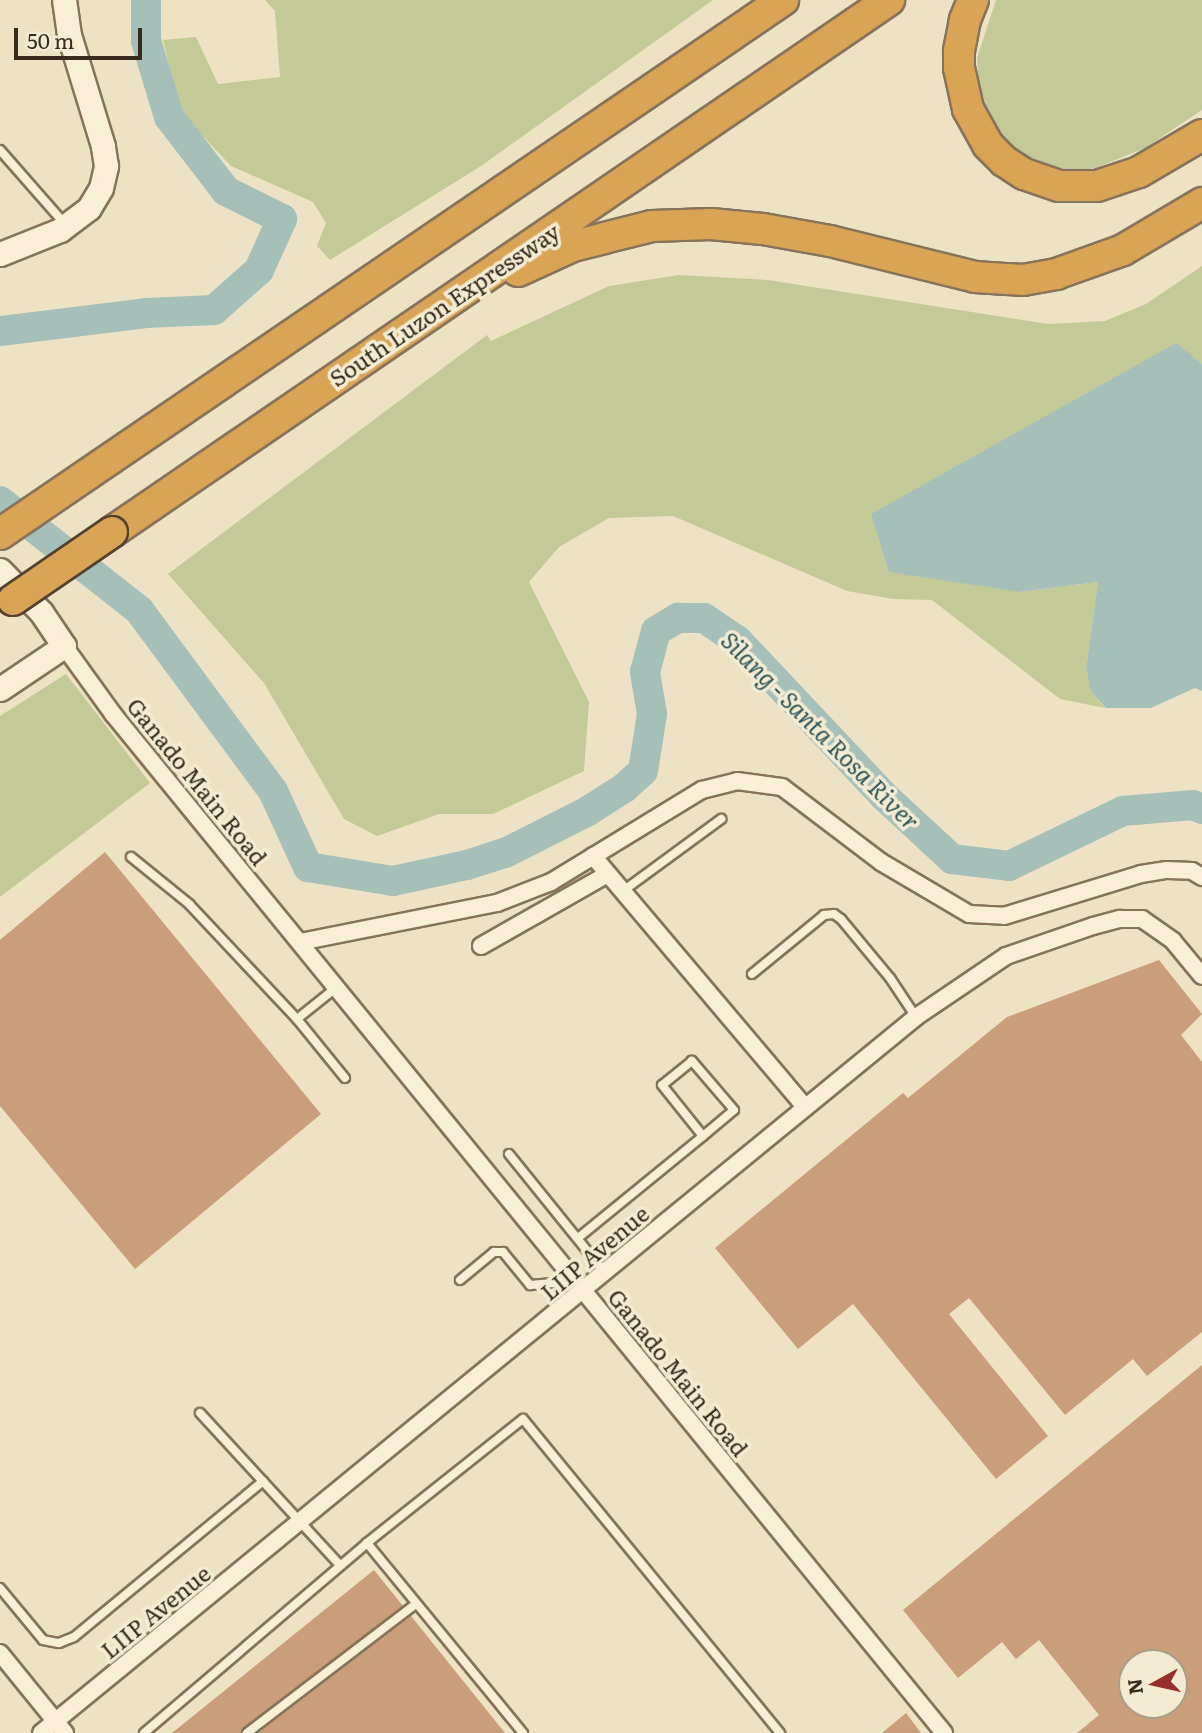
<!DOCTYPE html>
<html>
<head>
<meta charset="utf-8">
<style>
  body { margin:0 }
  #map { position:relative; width:1202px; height:1733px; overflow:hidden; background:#ede2c3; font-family:Literata,serif }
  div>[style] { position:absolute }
  .green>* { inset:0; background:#c3ca97 }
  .water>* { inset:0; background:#a5c0b9 }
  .river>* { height:30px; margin:-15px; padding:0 15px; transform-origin:15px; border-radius:15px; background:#a5c0b9 }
  .building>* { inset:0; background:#ca9e7a }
  .roads { filter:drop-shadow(2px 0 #86735a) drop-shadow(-2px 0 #86735a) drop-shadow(0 2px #86735a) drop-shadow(0 -2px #86735a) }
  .lane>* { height:8px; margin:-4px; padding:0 4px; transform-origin:4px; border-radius:4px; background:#f8efd6 }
  .street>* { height:16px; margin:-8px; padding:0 8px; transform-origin:8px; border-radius:8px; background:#f8efd6 }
  .secondary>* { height:23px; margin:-11.5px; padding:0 11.5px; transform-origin:11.5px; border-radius:11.5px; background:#f8efd6 }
  .highway>* { height:30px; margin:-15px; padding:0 15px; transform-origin:15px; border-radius:15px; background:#daa456 }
  .bridges { filter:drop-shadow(2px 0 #54412f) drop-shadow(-2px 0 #54412f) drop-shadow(0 2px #54412f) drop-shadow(0 -2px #54412f) }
  .highway-bridge>* { height:30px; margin:-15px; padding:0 15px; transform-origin:15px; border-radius:15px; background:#daa456 }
  span { translate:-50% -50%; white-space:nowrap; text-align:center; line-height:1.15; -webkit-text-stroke:7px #f4ecd2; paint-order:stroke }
  .street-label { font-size:23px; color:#372b1e }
  .water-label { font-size:24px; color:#2e5655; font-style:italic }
  .north { position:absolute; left:1118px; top:1649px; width:70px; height:70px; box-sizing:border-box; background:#f4ecd2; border:2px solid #a89f8a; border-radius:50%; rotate:262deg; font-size:19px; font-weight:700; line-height:28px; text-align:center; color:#372b1e }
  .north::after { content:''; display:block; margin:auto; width:24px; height:32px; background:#942f2c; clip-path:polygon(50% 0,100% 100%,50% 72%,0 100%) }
  .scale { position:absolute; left:14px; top:28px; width:128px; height:32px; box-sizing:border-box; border:4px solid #372b1e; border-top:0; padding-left:9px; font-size:21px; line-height:24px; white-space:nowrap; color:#372b1e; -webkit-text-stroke:5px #f4ecd2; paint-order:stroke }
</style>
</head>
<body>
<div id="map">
  <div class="green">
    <i style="clip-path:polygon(265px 0,713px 0,481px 166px,330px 260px,317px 246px,326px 223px,313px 202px,231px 166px,180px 112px,163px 40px,196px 37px,218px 84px,280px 77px,275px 11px)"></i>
    <i style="clip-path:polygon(996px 0,1202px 0,1202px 110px,1145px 148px,1098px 167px,1065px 175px,1034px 169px,995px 136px,979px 86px,977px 58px)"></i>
    <i style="clip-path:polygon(1202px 266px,1202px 364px,1176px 344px,1019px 592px,1098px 582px,1086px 669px,1091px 692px,1105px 708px,1060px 699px,932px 600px,893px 599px,847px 591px,673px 516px,609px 518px,559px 547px,529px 582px,589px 702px,584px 771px,493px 814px,439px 814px,377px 836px,344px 819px,264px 683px,168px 574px,487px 335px,491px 341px,609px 286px,679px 275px,768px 280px,1048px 324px,1105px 321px,1146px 304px)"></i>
    <i style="clip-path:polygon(66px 674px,150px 783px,0 897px,0 716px)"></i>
  </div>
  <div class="water">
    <i style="clip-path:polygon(1176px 343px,1202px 364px,1202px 691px,1195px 688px,1151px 708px,1106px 708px,1091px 692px,1086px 669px,1098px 582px,1019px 592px,889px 572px,871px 514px)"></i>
  </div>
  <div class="river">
    <i style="left:0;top:331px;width:147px;rotate:-7deg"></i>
    <i style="left:146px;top:313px;width:68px;rotate:-2.5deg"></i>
    <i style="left:214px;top:310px;width:60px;rotate:-41.6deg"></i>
    <i style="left:259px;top:270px;width:56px;rotate:-65.7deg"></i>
    <i style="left:282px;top:219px;width:63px;rotate:-153.4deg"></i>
    <i style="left:226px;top:191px;width:93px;rotate:-127.6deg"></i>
    <i style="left:169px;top:117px;width:79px;rotate:-106.8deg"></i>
    <i style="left:146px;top:41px;width:41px;rotate:-90deg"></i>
    <i style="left:0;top:501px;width:177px;rotate:38.1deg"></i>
    <i style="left:139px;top:610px;width:225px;rotate:53.5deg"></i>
    <i style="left:273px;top:791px;width:84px;rotate:65.3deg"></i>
    <i style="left:308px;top:867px;width:86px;rotate:9.4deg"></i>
    <i style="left:393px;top:881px;width:76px;rotate:-12.2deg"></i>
    <i style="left:467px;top:865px;width:40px;rotate:-18deg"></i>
    <i style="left:505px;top:853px;width:93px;rotate:-26.8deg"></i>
    <i style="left:588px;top:811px;width:43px;rotate:-32.6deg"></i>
    <i style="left:624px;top:788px;width:25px;rotate:-42deg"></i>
    <i style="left:643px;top:771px;width:58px;rotate:-81deg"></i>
    <i style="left:652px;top:714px;width:43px;rotate:-99.5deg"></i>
    <i style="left:645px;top:672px;width:42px;rotate:-75deg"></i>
    <i style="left:656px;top:631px;width:26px;rotate:-31deg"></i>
    <i style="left:678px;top:618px;width:26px"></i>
    <i style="left:704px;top:618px;width:41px;rotate:34.1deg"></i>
    <i style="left:738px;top:641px;width:213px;rotate:46.7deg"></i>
    <i style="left:884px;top:796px;width:93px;rotate:42.8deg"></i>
    <i style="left:952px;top:859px;width:57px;rotate:7deg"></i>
    <i style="left:1009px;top:866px;width:127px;rotate:-25.8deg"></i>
    <i style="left:1123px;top:811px;width:70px;rotate:-4.9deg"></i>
    <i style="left:1193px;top:805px;width:10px;rotate:24deg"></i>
  </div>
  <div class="building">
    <i style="clip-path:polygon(105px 852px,321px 1114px,135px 1269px,0 1106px,0 940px)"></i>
    <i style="clip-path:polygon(1159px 960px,1202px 1014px,1181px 1035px,1202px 1062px,1202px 1332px,1147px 1376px,1133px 1359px,1065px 1415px,969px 1298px,949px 1314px,1048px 1436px,996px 1479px,853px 1304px,798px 1349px,715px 1248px,903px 1093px,908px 1098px,1007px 1017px)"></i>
    <i style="clip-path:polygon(evenodd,1202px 1365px,1202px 1733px,1077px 1733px,1099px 1715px,1039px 1640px,1016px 1659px,1002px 1642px,958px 1678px,903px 1610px,1202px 1365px,1132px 1663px,1174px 1663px,1174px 1705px,1132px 1705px,1132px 1663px)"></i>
    <i style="clip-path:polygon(374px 1570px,403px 1606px,243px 1728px,241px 1733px,172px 1733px)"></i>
    <i style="clip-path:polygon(411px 1616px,505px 1733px,258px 1733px)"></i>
    <i style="clip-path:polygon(906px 1713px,921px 1733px,882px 1733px)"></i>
  </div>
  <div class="roads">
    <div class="lane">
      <i style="left:0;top:150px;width:97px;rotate:48.8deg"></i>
      <i style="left:131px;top:857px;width:75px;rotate:39deg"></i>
      <i style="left:189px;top:904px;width:158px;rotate:46.8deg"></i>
      <i style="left:297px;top:1019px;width:51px;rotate:-38.7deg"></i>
      <i style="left:623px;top:891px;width:122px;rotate:-36.3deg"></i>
      <i style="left:752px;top:974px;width:93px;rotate:-39.3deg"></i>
      <i style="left:824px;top:915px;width:10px;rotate:-6deg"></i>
      <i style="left:834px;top:914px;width:9px;rotate:36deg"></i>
      <i style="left:841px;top:919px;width:77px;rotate:50.3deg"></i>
      <i style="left:890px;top:978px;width:47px;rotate:56.3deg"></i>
      <i style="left:297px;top:1019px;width:76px;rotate:50.9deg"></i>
      <i style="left:509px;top:1154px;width:153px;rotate:51.1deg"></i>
      <i style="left:578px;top:1238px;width:161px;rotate:-39.2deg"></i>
      <i style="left:703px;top:1136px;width:40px;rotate:-40deg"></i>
      <i style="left:734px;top:1110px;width:65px;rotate:-130.6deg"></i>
      <i style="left:692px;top:1061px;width:38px;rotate:141deg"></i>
      <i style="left:662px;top:1085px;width:65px;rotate:51.2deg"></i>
      <i style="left:460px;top:1280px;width:44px;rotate:-39.5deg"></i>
      <i style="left:494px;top:1252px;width:9px"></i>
      <i style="left:503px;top:1252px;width:43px;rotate:50.7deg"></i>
      <i style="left:530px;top:1285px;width:46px;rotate:-5deg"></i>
      <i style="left:200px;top:1413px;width:207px;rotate:47.4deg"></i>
      <i style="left:0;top:1588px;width:67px;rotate:50.4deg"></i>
      <i style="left:43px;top:1640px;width:16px;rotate:11deg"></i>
      <i style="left:59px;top:1643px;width:16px;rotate:-22deg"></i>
      <i style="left:74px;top:1637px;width:245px;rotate:-39.5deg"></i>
      <i style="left:144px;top:1733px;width:293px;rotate:-40.4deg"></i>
      <i style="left:247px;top:1733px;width:213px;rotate:-37.4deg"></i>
      <i style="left:523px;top:1733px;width:246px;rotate:-129.4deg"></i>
      <i style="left:367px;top:1543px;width:199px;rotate:-38.5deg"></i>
      <i style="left:523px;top:1419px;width:406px;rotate:50.7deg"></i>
    </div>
    <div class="street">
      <i style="left:64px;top:646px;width:84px;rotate:54.2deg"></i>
      <i style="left:113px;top:714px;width:1315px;rotate:50.8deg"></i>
      <i style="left:593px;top:856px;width:329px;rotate:49.8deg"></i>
      <i style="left:300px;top:942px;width:201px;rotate:-11.2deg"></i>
      <i style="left:497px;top:903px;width:58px;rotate:-21.3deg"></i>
      <i style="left:551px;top:882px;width:177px;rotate:-31.4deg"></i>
      <i style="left:702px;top:790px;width:36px;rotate:-14deg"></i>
      <i style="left:737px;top:781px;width:45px;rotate:7.6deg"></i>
      <i style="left:782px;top:787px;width:124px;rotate:37.1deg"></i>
      <i style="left:881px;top:862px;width:102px;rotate:30.6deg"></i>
      <i style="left:969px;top:914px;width:35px;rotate:3deg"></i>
      <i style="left:1004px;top:916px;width:143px;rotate:-17deg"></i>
      <i style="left:1141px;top:874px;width:26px;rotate:-9deg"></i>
      <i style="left:1167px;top:870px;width:25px;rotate:2deg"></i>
      <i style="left:1192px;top:871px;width:12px;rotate:31deg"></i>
      <i style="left:481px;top:946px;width:146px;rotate:-29.6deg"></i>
      <i style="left:0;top:1653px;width:103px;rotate:50.9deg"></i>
      <i style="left:41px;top:1733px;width:1131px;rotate:-39.29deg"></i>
      <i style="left:916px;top:1017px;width:109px;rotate:-34.1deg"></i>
      <i style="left:1006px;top:956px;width:92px;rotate:-19deg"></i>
      <i style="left:1093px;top:926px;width:28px;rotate:-15deg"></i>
      <i style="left:1120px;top:919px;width:22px"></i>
      <i style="left:1142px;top:919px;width:38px;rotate:35deg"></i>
      <i style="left:1173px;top:941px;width:45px;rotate:50.4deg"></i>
    </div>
    <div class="secondary">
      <i style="left:0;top:254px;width:65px;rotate:-21.8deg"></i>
      <i style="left:60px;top:230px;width:36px;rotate:-37deg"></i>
      <i style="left:89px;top:208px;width:23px;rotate:-59deg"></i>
      <i style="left:101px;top:188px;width:23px;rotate:-77deg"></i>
      <i style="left:106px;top:166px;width:20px;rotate:-99deg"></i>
      <i style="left:103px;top:146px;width:116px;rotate:-107deg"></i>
      <i style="left:69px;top:35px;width:35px;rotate:-98deg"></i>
      <i style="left:0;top:570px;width:59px;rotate:45.7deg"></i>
      <i style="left:41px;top:612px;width:41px;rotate:55.9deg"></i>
      <i style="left:64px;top:646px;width:77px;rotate:146.1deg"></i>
    </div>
    <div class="highway">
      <i style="left:973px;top:0;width:22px;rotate:112deg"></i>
      <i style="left:965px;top:20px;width:32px;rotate:101deg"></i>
      <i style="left:959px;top:51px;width:17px;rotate:90deg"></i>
      <i style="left:959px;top:68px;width:42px;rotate:77.6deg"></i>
      <i style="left:968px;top:109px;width:41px;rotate:60.9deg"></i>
      <i style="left:988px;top:145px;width:23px;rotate:45deg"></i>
      <i style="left:1004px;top:161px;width:24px;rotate:33deg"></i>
      <i style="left:1024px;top:174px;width:37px;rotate:19deg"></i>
      <i style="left:1059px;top:186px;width:38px"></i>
      <i style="left:1097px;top:186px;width:44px;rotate:-18.4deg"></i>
      <i style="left:1139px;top:172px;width:73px;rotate:-30.4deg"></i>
      <i style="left:518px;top:271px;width:60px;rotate:-24.4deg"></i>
      <i style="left:573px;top:246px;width:32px;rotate:-14deg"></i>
      <i style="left:604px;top:238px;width:49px;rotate:-14deg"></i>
      <i style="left:652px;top:226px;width:59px;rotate:-1.9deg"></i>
      <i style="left:711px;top:224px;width:52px;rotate:5.5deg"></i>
      <i style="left:763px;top:229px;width:68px;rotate:10.2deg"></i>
      <i style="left:830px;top:241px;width:149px;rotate:13.9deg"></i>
      <i style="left:975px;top:277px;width:48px;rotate:3.6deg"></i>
      <i style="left:1023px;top:280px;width:34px;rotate:-10deg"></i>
      <i style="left:1056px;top:274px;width:71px;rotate:-19.7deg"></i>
      <i style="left:1123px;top:250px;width:92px;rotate:-30.7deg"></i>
      <i style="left:112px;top:532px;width:942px;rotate:-34.4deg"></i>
      <i style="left:0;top:534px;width:948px;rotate:-34.29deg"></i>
    </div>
  </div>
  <div class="bridges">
    <div class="highway-bridge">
      <i style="left:13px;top:600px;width:120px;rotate:-34.5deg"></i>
    </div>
  </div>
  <div class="street-label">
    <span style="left:444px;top:304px;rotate:-34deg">South Luzon Expressway</span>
    <span style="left:198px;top:781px;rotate:51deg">Ganado Main Road</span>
    <span style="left:594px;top:1252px;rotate:-40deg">LIIP Avenue</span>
    <span style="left:679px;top:1372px;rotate:51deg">Ganado Main Road</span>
    <span style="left:155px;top:1611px;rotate:-39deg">LIIP Avenue</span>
  </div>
  <div class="water-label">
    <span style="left:821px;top:730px;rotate:45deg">Silang - Santa Rosa River</span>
  </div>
  <div class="north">N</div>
  <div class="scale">50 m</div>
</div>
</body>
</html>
